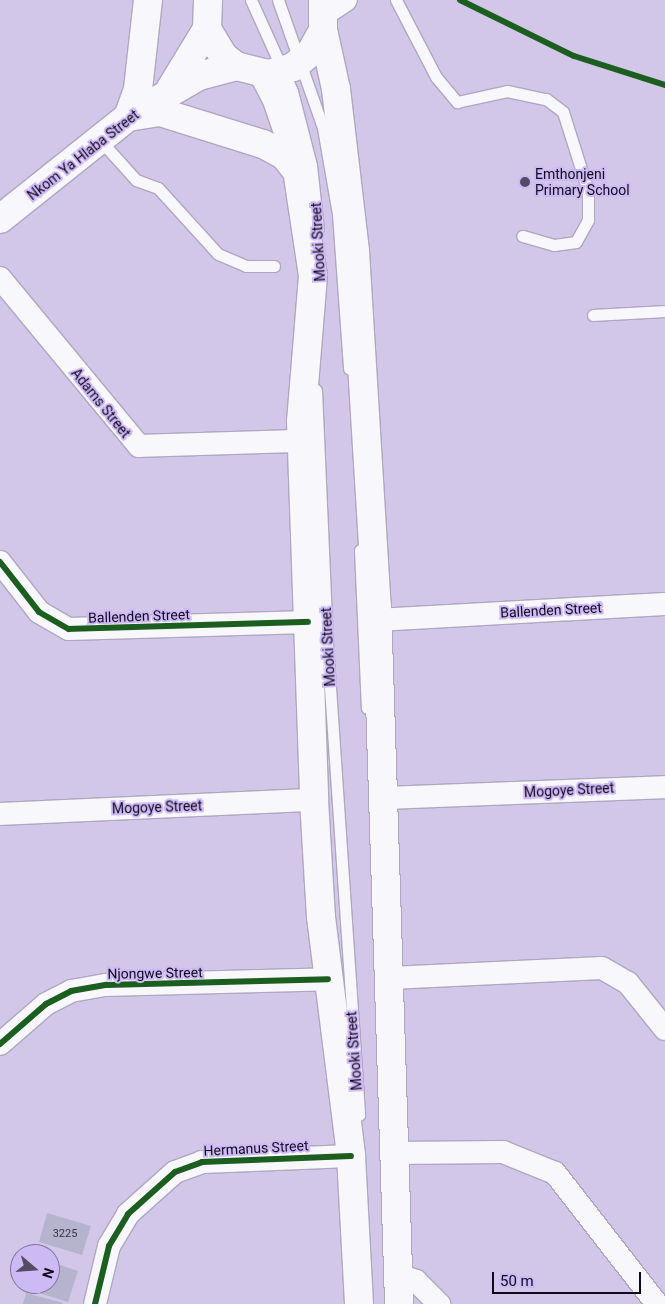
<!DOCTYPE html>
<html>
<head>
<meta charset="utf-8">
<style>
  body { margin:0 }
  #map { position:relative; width:665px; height:1304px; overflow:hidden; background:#d2c7e8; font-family:Roboto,sans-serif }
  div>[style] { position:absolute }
  .building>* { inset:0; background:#b6b3ce }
  .roads { filter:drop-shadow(1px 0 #afa7c0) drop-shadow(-1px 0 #afa7c0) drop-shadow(0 1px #afa7c0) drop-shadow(0 -1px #afa7c0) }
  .service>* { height:11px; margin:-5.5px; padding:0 5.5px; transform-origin:5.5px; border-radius:5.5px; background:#f8f7fc }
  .minor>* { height:22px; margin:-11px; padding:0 11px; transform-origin:11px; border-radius:11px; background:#f8f7fc }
  .tertiary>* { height:28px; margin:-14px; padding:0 14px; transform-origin:14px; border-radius:14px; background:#f8f7fc }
  .secondary>* { height:28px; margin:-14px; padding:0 14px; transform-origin:14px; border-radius:14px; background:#f8f7fc }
  .cycleway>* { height:6px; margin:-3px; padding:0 3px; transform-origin:3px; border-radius:3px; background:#1b5e20 }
  .dots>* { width:14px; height:14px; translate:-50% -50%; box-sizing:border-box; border:2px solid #cdbaf5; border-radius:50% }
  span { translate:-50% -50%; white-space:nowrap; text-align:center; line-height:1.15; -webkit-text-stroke:4px #cdbaf5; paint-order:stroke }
  .number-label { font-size:11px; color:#3a3449 }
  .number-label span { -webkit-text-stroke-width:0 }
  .street-label { font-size:14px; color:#10091d }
  .poi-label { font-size:14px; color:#10091d }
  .left { translate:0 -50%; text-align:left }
  .north { position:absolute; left:10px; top:1244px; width:50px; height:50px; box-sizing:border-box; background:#cdbaf5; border:1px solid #81739f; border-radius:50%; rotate:108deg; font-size:14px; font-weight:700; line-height:20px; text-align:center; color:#10091d }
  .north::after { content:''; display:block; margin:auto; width:18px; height:22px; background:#544c64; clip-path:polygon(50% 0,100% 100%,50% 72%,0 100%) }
  .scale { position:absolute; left:492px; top:1272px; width:149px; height:22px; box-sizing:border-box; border:2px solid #10091d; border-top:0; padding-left:6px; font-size:15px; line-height:18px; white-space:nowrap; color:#10091d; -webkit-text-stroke:4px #cdbaf5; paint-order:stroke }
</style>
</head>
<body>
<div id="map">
  <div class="building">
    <i style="clip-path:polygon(47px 1213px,91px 1226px,82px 1255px,39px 1242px)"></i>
    <i style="clip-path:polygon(57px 1264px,78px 1271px,68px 1302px,23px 1288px,24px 1284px,50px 1284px)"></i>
    <i style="clip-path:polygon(26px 1293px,63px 1303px,62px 1304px,23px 1304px)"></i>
  </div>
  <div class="roads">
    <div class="service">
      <i style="left:251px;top:0;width:100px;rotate:65.7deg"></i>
      <i style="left:292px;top:91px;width:76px;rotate:75.6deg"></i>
      <i style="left:311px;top:165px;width:64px;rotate:83.8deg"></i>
      <i style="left:278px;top:0;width:136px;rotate:70.6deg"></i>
      <i style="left:323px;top:128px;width:87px;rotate:80.1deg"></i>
      <i style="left:338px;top:214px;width:155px;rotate:85.9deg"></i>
      <i style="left:396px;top:0;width:87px;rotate:62.5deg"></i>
      <i style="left:436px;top:77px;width:33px;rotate:50deg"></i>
      <i style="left:457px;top:102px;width:51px;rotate:-12.4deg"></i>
      <i style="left:507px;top:91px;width:40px;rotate:12deg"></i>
      <i style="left:546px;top:99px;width:21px;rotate:37deg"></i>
      <i style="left:563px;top:112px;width:83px;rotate:72.4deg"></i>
      <i style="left:588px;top:191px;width:29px;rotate:90deg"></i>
      <i style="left:588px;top:220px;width:25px;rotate:119deg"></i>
      <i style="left:576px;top:242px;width:22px;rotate:172deg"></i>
      <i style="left:554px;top:245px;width:33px;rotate:-164deg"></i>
      <i style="left:100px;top:140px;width:54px;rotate:48deg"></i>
      <i style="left:136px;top:180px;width:23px;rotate:20deg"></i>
      <i style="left:158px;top:188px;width:89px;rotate:47.7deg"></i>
      <i style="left:218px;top:254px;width:30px;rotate:23deg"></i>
      <i style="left:246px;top:266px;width:28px"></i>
      <i style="left:593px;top:315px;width:72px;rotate:-3.2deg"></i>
      <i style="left:316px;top:390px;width:253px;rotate:87.5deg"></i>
      <i style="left:327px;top:643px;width:473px;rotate:86.1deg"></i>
      <i style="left:360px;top:550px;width:158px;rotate:87.5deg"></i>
    </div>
    <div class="minor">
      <i style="left:325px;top:14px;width:25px;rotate:-34deg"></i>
      <i style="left:0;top:278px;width:218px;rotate:50.4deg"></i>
      <i style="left:139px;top:446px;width:162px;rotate:-1.8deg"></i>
      <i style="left:0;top:562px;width:63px;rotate:52deg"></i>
      <i style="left:39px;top:612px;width:34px;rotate:30deg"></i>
      <i style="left:69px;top:629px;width:239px;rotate:-1.7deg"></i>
      <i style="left:377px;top:620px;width:288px;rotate:-3.2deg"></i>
      <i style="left:383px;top:798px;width:282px;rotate:-2.2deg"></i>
      <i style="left:0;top:814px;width:314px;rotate:-2.6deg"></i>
      <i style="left:390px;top:978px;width:212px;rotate:-2.7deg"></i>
      <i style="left:602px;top:968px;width:30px;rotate:30deg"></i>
      <i style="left:628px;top:983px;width:59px;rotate:51.2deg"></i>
      <i style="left:0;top:1044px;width:61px;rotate:-41deg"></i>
      <i style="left:46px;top:1004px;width:28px;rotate:-27deg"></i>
      <i style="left:71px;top:991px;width:36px;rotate:-10deg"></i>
      <i style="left:106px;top:985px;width:222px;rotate:-1.5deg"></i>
      <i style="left:395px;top:1153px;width:108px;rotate:-0.5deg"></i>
      <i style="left:503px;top:1152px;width:56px;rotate:22deg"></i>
      <i style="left:555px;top:1173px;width:166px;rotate:52.1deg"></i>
      <i style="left:398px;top:1275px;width:19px;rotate:18deg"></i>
      <i style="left:416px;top:1281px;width:33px;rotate:45deg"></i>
      <i style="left:95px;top:1304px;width:60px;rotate:-76.4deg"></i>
      <i style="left:109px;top:1246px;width:37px;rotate:-59deg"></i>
      <i style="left:128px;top:1214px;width:63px;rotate:-41.8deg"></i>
      <i style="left:175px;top:1172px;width:29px;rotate:-20deg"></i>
      <i style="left:202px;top:1162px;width:149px;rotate:-2.3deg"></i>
    </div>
    <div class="tertiary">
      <i style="left:171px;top:88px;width:69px;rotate:-58.6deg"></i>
      <i style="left:0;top:219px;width:164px;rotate:-38.6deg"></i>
      <i style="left:128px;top:117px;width:82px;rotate:-30deg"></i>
      <i style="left:199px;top:76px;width:38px;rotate:-15deg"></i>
    </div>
    <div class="secondary">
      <i style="left:208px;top:0;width:29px;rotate:92deg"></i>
      <i style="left:207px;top:29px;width:31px;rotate:59deg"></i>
      <i style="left:223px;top:56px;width:16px;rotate:38deg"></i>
      <i style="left:236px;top:66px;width:34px;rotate:14deg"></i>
      <i style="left:269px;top:74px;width:25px;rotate:-16deg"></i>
      <i style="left:293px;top:67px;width:23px;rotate:-40deg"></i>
      <i style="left:311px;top:52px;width:25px;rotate:-61deg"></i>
      <i style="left:323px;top:30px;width:30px;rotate:-90deg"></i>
      <i style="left:323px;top:30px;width:60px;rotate:77.6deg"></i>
      <i style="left:336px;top:89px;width:163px;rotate:83.3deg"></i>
      <i style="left:355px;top:251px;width:356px;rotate:86.5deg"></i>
      <i style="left:377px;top:606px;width:698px;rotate:88.19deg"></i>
      <i style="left:263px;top:73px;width:27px;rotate:62deg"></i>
      <i style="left:276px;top:97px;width:56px;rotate:71.2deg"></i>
      <i style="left:294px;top:150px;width:127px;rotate:81.4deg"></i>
      <i style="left:313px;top:276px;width:145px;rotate:94.7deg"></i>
      <i style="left:301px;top:421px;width:379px;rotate:88deg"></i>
      <i style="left:314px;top:800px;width:117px;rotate:86.6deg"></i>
      <i style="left:321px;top:917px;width:241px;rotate:82.8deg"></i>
      <i style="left:351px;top:1156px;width:148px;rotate:86.9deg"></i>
      <i style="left:128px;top:117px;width:32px;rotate:-9deg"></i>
      <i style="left:160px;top:112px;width:108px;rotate:17.3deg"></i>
      <i style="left:263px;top:144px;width:24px;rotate:28deg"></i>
      <i style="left:284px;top:155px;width:24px;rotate:52deg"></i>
      <i style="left:128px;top:117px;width:30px;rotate:-70deg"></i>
      <i style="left:138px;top:89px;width:90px;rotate:-83.6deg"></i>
    </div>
  </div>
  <div class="cycleway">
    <i style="left:460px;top:0;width:127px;rotate:26.2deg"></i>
    <i style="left:574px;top:56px;width:96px;rotate:17.7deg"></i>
    <i style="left:0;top:562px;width:63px;rotate:52deg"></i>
    <i style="left:39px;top:612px;width:34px;rotate:30deg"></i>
    <i style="left:69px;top:629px;width:239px;rotate:-1.7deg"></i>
    <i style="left:0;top:1044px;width:61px;rotate:-41deg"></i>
    <i style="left:46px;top:1004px;width:28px;rotate:-27deg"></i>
    <i style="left:71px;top:991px;width:36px;rotate:-10deg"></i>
    <i style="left:106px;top:985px;width:222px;rotate:-1.5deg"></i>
    <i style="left:95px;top:1304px;width:60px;rotate:-76.4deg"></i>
    <i style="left:109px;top:1246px;width:37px;rotate:-59deg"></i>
    <i style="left:128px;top:1214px;width:63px;rotate:-41.8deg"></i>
    <i style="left:175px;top:1172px;width:29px;rotate:-20deg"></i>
    <i style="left:202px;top:1162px;width:149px;rotate:-2.3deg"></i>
  </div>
  <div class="dots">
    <i style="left:525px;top:182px;background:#544c64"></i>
  </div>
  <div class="number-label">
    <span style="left:65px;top:1234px">3225</span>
  </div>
  <div class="street-label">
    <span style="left:83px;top:155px;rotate:-38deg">Nkom Ya Hlaba Street</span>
    <span style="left:318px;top:242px;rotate:-93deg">Mooki Street</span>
    <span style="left:101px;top:403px;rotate:51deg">Adams Street</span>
    <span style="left:551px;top:610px;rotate:-3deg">Ballenden Street</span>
    <span style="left:139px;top:616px;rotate:-2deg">Ballenden Street</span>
    <span style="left:328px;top:647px;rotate:-93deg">Mooki Street</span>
    <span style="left:569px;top:790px;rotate:-3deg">Mogoye Street</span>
    <span style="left:157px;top:807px;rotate:-2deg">Mogoye Street</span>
    <span style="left:155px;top:973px;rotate:-1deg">Njongwe Street</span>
    <span style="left:354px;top:1051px;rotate:-94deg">Mooki Street</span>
    <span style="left:256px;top:1148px;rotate:-3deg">Hermanus Street</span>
  </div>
  <div class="poi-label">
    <span class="left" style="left:535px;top:182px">Emthonjeni<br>Primary School</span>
  </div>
  <div class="north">N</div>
  <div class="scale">50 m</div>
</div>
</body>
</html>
